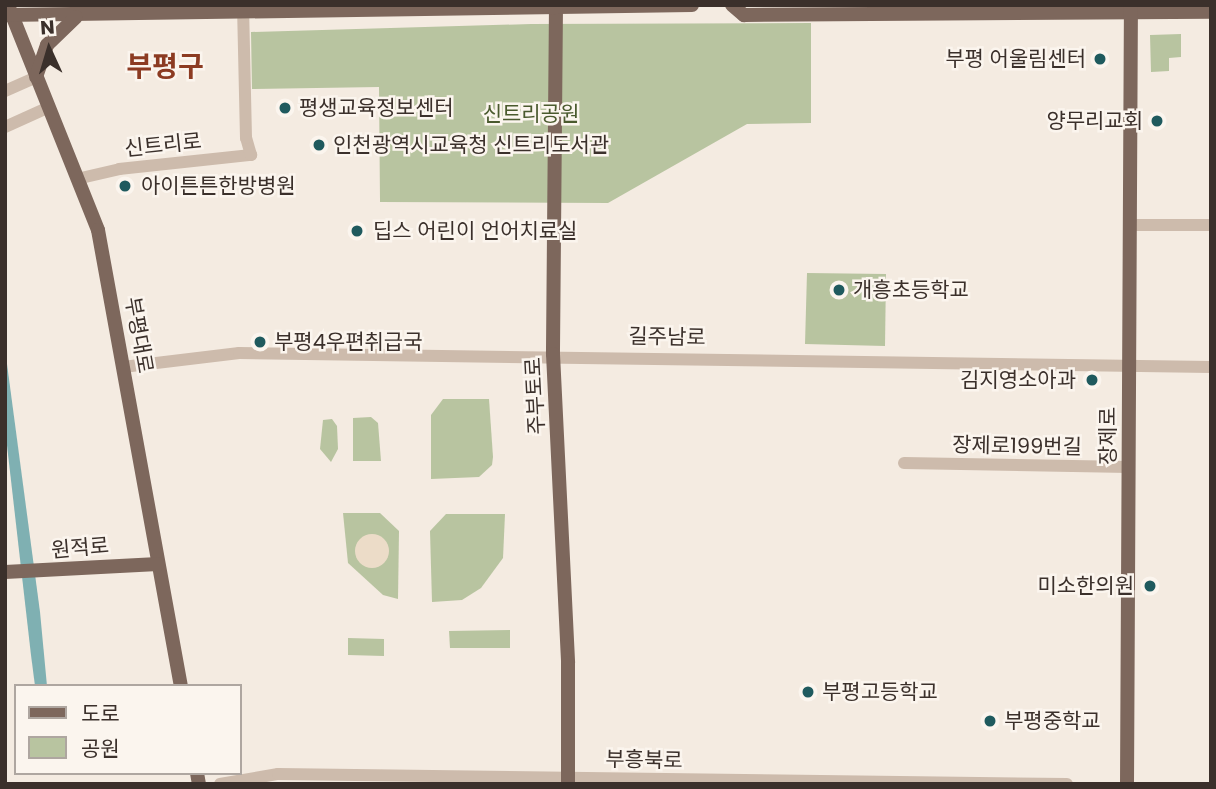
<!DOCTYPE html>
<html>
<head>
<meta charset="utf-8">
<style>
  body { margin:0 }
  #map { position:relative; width:1216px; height:789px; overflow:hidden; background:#f4ebe1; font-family:Poppins,"Noto Sans KR",sans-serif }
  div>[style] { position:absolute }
  .green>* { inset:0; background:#b8c4a0 }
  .plaza>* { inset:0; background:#ecdcc8 }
  .round { border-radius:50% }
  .water>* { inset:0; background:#7fb0b2 }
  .minor>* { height:12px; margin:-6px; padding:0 6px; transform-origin:6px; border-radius:6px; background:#cdbbac }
  .major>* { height:14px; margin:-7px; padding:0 7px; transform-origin:7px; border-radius:7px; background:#7d675c }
  .dots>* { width:19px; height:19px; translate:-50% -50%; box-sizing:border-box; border:4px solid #fbf5ee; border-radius:50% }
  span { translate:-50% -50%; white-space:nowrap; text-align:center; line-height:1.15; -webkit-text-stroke:5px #fbf5ee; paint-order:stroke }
  .poi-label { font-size:21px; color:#3b302b }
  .right { translate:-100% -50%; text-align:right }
  .left { translate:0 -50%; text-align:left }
  .park-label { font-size:21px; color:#4a5a2e }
  .street-label { font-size:21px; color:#3b302b }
  .district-label { font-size:28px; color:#8c3b22; font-weight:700 }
  .frame { position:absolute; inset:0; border:7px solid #3b302b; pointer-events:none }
  .legend { position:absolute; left:14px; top:684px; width:228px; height:91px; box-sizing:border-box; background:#fbf5ee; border:2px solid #aea6a0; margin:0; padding:9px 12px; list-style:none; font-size:21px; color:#3b302b }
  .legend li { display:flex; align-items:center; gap:14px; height:35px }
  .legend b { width:35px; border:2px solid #aea6a0 }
  .north { position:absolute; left:14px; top:14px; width:70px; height:70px; -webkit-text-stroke:5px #fbf5ee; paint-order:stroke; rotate:356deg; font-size:19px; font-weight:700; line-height:28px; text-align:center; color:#3b302b }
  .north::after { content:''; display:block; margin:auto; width:24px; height:32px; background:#3b302b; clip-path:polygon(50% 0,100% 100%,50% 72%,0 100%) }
</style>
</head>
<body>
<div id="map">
  <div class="green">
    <i style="clip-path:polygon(811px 23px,811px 123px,747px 124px,608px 203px,380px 202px,379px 87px,252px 89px,251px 32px,531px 24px)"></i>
    <i style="clip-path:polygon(1181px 34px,1181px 57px,1169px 58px,1169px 71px,1151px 72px,1150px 35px)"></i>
    <i style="clip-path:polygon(807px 273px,886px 274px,885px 346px,805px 344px)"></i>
    <i style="clip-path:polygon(443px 399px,489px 399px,493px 457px,492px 465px,479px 477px,431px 479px,431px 415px)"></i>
    <i style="clip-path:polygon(371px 417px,378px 423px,381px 461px,353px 461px,353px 418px)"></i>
    <i style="clip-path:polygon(323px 420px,332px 419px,337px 426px,338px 449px,331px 462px,320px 449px)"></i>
    <i style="clip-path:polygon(343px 513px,380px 513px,399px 531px,398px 599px,383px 595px,348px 563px)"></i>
    <i style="clip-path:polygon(446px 514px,505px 514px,503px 558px,481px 588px,462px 600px,432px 602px,430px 531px)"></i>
    <i style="clip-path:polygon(510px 630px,510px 648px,450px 648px,449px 631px)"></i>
    <i style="clip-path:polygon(348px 638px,384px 639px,384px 656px,348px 655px)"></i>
  </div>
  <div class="plaza">
    <i class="round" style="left:355px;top:534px;width:34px;height:34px"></i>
  </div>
  <div class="water">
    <i style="clip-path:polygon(5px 349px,40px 612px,47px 686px,35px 686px,31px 655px,5px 428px)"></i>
  </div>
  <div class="minor">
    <i style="left:5px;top:91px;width:34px;rotate:-24deg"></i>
    <i style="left:5px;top:127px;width:48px;rotate:-24.4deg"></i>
    <i style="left:81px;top:178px;width:39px;rotate:-13deg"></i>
    <i style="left:119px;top:169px;width:133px;rotate:-6.1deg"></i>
    <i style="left:251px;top:155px;width:18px;rotate:-106deg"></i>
    <i style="left:246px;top:138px;width:133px;rotate:-91.3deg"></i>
    <i style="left:1130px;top:225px;width:81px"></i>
    <i style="left:123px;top:367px;width:117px;rotate:-6.9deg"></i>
    <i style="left:239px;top:353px;width:972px;rotate:0.83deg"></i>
    <i style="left:904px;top:463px;width:225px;rotate:1deg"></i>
    <i style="left:220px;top:784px;width:59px;rotate:-9.8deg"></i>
    <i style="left:278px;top:774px;width:789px;rotate:0.73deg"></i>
  </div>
  <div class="major">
    <i style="left:8px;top:5px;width:242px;rotate:68.2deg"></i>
    <i style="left:98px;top:230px;width:463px;rotate:79.7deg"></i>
    <i style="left:556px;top:5px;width:349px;rotate:90.5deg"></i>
    <i style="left:553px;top:354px;width:309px;rotate:87.2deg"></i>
    <i style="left:568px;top:663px;width:121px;rotate:90deg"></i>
    <i style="left:732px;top:5px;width:16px;rotate:40deg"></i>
    <i style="left:744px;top:15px;width:467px;rotate:-0.4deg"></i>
    <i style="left:5px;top:15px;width:687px;rotate:-0.83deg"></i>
    <i style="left:36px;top:77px;width:34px;rotate:-71deg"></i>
    <i style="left:47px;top:45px;width:40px;rotate:-44deg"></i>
    <i style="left:5px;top:572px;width:153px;rotate:-3deg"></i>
    <i style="left:197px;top:773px;width:11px;rotate:80deg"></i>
    <i style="left:1127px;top:784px;width:779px;rotate:-89.71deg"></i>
  </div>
  <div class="dots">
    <i style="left:1100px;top:59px;background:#1f5a5e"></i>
    <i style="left:285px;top:108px;background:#1f5a5e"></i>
    <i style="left:1157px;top:121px;background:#1f5a5e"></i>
    <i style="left:319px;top:145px;background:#1f5a5e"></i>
    <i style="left:125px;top:186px;background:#1f5a5e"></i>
    <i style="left:357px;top:231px;background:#1f5a5e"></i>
    <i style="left:839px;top:290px;background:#1f5a5e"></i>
    <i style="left:260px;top:342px;background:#1f5a5e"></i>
    <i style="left:1092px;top:380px;background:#1f5a5e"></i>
    <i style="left:1150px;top:586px;background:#1f5a5e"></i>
    <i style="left:808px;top:692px;background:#1f5a5e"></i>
    <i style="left:990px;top:721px;background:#1f5a5e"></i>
  </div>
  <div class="poi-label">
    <span class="right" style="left:1086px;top:59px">부평 어울림센터</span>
    <span class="left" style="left:299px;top:108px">평생교육정보센터</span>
    <span class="right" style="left:1143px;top:121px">양무리교회</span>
    <span class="left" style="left:333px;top:145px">인천광역시교육청 신트리도서관</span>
    <span class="left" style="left:141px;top:186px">아이튼튼한방병원</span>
    <span class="left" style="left:373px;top:231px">딥스 어린이 언어치료실</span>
    <span class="left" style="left:853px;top:290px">개흥초등학교</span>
    <span class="left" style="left:274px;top:342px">부평4우편취급국</span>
    <span class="right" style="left:1076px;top:380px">김지영소아과</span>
    <span class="right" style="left:1134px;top:586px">미소한의원</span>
    <span class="left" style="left:822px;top:692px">부평고등학교</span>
    <span class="left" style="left:1004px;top:721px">부평중학교</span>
  </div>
  <div class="park-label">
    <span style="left:531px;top:114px">신트리공원</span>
  </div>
  <div class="street-label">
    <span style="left:163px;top:145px;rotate:-6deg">신트리로</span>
    <span style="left:139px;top:335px;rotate:80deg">부평대로</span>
    <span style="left:667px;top:337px;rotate:1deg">길주남로</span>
    <span style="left:535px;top:396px;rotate:-93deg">주부토로</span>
    <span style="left:1108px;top:436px;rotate:-90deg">장제로</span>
    <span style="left:1017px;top:446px;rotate:1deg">장제로199번길</span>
    <span style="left:80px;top:548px;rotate:-5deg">원적로</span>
    <span style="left:644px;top:760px;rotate:1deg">부흥북로</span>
  </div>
  <div class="district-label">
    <span style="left:165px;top:67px">부평구</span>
  </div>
  <div class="frame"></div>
  <ul class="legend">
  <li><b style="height:9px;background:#7d675c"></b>도로</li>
  <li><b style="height:19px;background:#b8c4a0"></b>공원</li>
  </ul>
  <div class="north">N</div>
</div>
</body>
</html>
